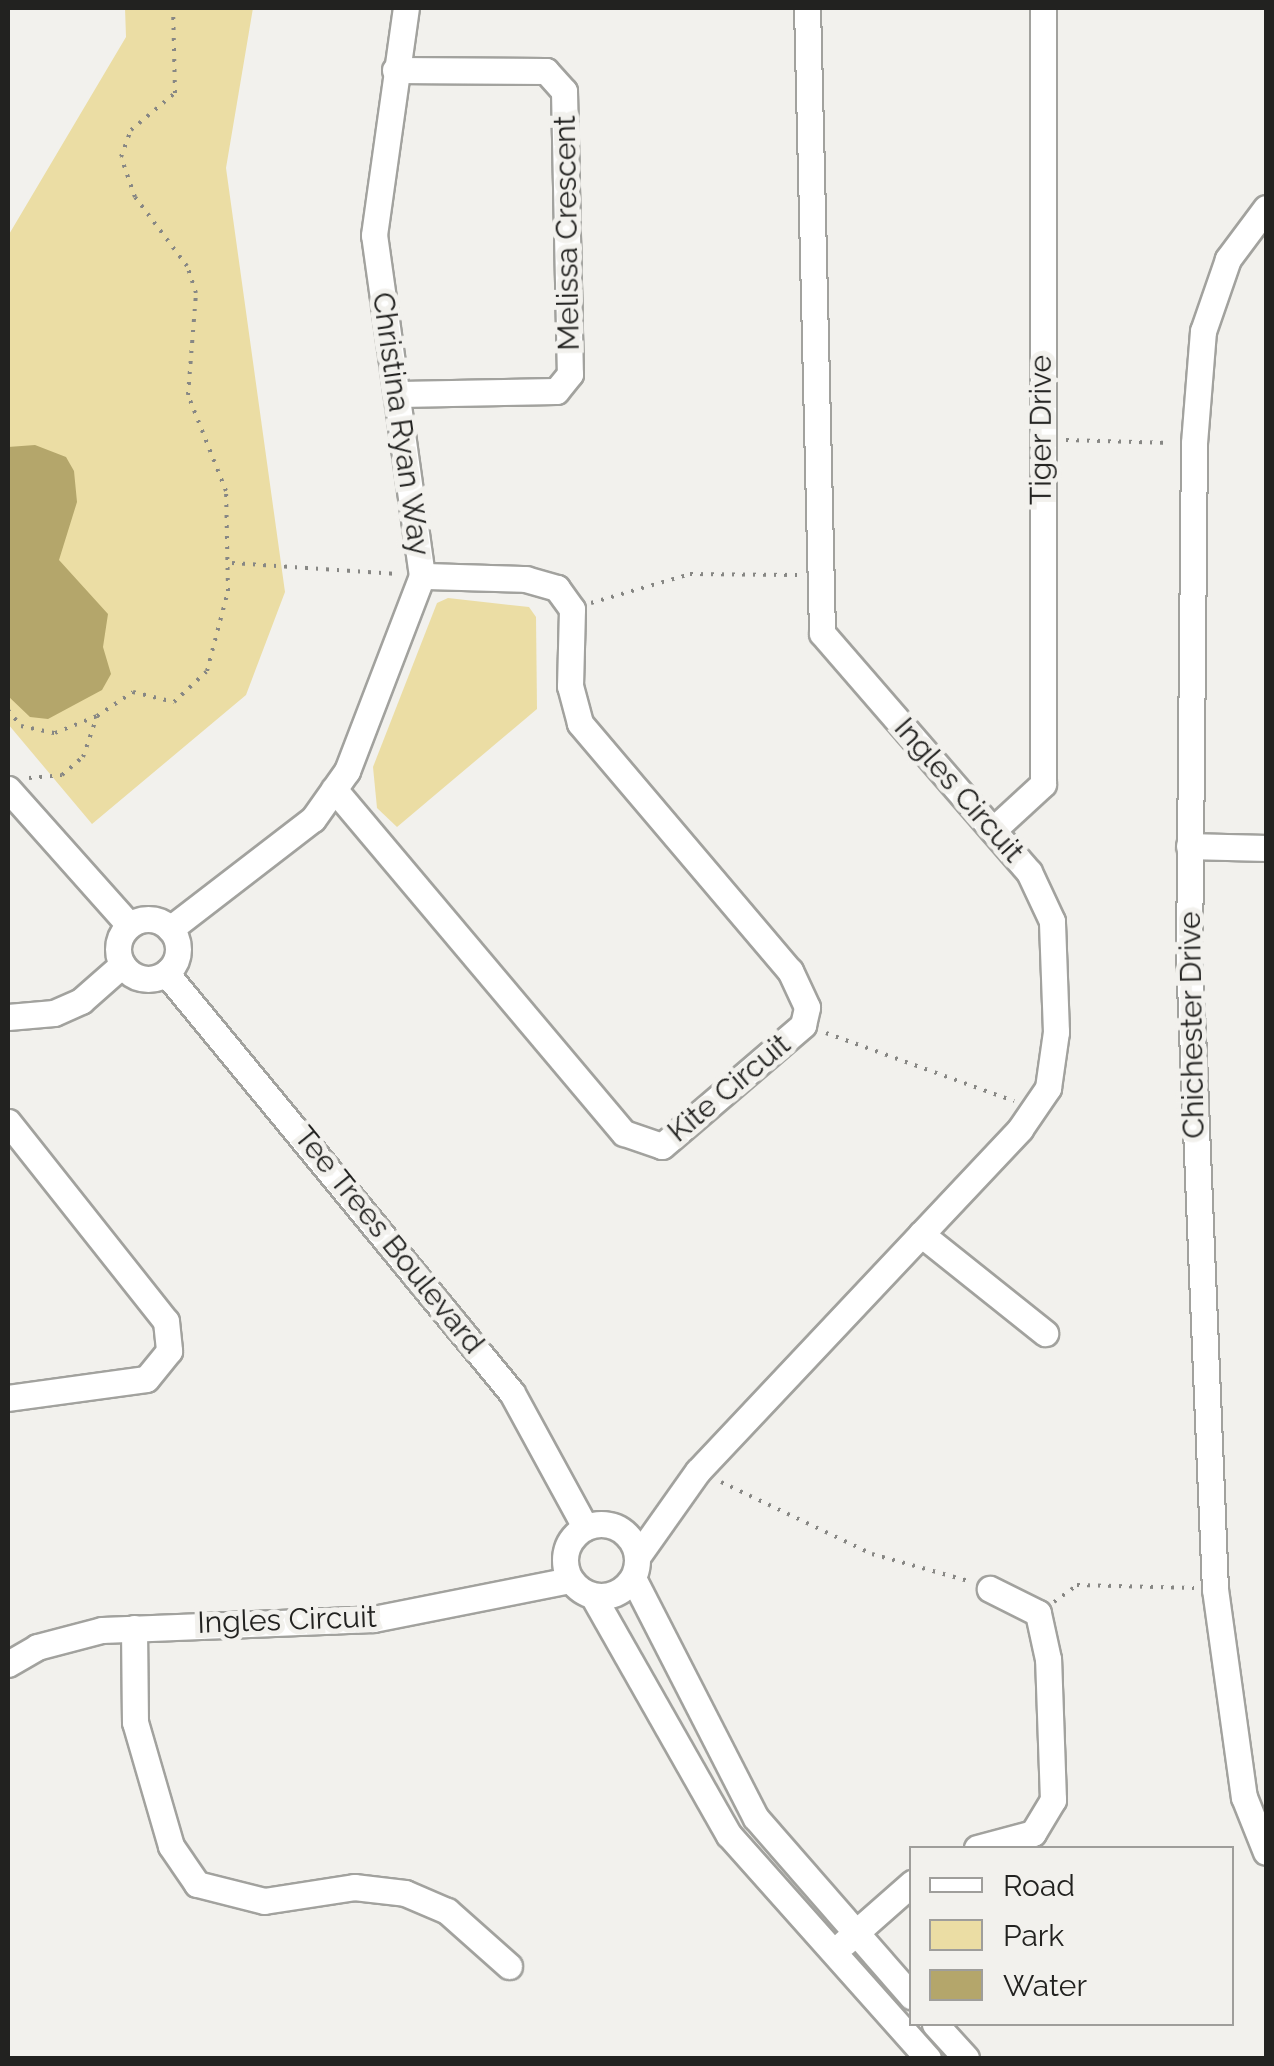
<!DOCTYPE html>
<html>
<head>
<meta charset="utf-8">
<style>
  body { margin:0 }
  #map { position:relative; width:1274px; height:2066px; overflow:hidden; background:#f2f1ed; font-family:Raleway,sans-serif }
  div>[style] { position:absolute }
  .green>* { inset:0; background:#ebdda4 }
  .water>* { inset:0; background:#b4a66b }
  .path>* { height:4px; margin-top:-2px; transform-origin:0; background:repeating-linear-gradient(90deg,#878784 0 2.5px,transparent 0 10.5px) }
  .roads { filter:drop-shadow(2px 0 #a2a29e) drop-shadow(-2px 0 #a2a29e) drop-shadow(0 2px #a2a29e) drop-shadow(0 -2px #a2a29e) }
  .minor>* { height:25px; margin:-12.5px; padding:0 12.5px; transform-origin:12.5px; border-radius:12.5px; background:#fff }
  .minor>.ring { margin:-12.5px; padding:0; box-sizing:content-box; background:none; border:25px solid #fff; border-radius:50% }
  span { translate:-50% -50%; white-space:nowrap; text-align:center; line-height:1.15; -webkit-text-stroke:10px #f2f1ed; paint-order:stroke }
  .street-label { font-size:30px; color:#222220 }
  .frame { position:absolute; inset:0; border:10px solid #222220; pointer-events:none }
  .legend { position:absolute; left:909px; top:1846px; width:325px; height:180px; box-sizing:border-box; background:#f2f1ed; border:2px solid #9f9e9b; margin:0; padding:12px 18px; list-style:none; font-size:30px; color:#222220 }
  .legend li { display:flex; align-items:center; gap:20px; height:50px }
  .legend b { width:50px; border:2px solid #9f9e9b }
</style>
</head>
<body>
<div id="map">
  <div class="green">
    <i style="clip-path:polygon(125px 8px,253px 8px,226px 168px,285px 592px,246px 695px,92px 824px,8px 724px,8px 236px,126px 37px)"></i>
    <i style="clip-path:polygon(448px 598px,529px 607px,536px 617px,537px 709px,397px 827px,377px 808px,373px 767px,437px 603px)"></i>
  </div>
  <div class="water">
    <i style="clip-path:polygon(35px 445px,66px 457px,74px 471px,77px 502px,59px 560px,108px 614px,103px 647px,111px 674px,102px 690px,48px 719px,30px 717px,8px 696px,8px 447px)"></i>
  </div>
  <div class="path">
    <i style="left:1066px;top:440px;width:105px;rotate:1.6deg"></i>
    <i style="left:232px;top:563px;width:166px;rotate:3.8deg"></i>
    <i style="left:591px;top:603px;width:103px;rotate:-16.3deg"></i>
    <i style="left:690px;top:574px;width:107px;rotate:0.5deg"></i>
    <i style="left:8px;top:710px;width:21px;rotate:51deg"></i>
    <i style="left:21px;top:726px;width:35px;rotate:12deg"></i>
    <i style="left:55px;top:733px;width:45px;rotate:-22deg"></i>
    <i style="left:29px;top:778px;width:33px;rotate:-5deg"></i>
    <i style="left:62px;top:775px;width:28px;rotate:-41deg"></i>
    <i style="left:83px;top:757px;width:43px;rotate:-71.1deg"></i>
    <i style="left:97px;top:716px;width:43px;rotate:-33.7deg"></i>
    <i style="left:133px;top:692px;width:42px;rotate:13.7deg"></i>
    <i style="left:174px;top:702px;width:45px;rotate:-43.2deg"></i>
    <i style="left:207px;top:671px;width:83px;rotate:-75.3deg"></i>
    <i style="left:228px;top:591px;width:100px;rotate:-91.1deg"></i>
    <i style="left:226px;top:491px;width:103px;rotate:-111.6deg"></i>
    <i style="left:188px;top:395px;width:102px;rotate:-85.5deg"></i>
    <i style="left:196px;top:293px;width:28px;rotate:-108deg"></i>
    <i style="left:187px;top:266px;width:86px;rotate:-127deg"></i>
    <i style="left:135px;top:197px;width:42px;rotate:-109.3deg"></i>
    <i style="left:121px;top:157px;width:29px;rotate:-70deg"></i>
    <i style="left:131px;top:130px;width:57px;rotate:-40.1deg"></i>
    <i style="left:175px;top:93px;width:85px;rotate:-91.3deg"></i>
    <i style="left:826px;top:1033px;width:200px;rotate:19.9deg"></i>
    <i style="left:721px;top:1482px;width:167px;rotate:25.5deg"></i>
    <i style="left:872px;top:1554px;width:104px;rotate:15.6deg"></i>
    <i style="left:1054px;top:1602px;width:29px;rotate:-36deg"></i>
    <i style="left:1077px;top:1585px;width:117px;rotate:1.5deg"></i>
  </div>
  <div class="roads">
    <div class="minor">
      <i style="left:395px;top:70px;width:151px;rotate:0.4deg"></i>
      <i style="left:546px;top:71px;width:27px;rotate:48deg"></i>
      <i style="left:564px;top:91px;width:283px;rotate:88.8deg"></i>
      <i style="left:570px;top:374px;width:22px;rotate:129deg"></i>
      <i style="left:556px;top:391px;width:157px;rotate:178.9deg"></i>
      <i style="left:1266px;top:208px;width:64px;rotate:126.7deg"></i>
      <i style="left:1228px;top:259px;width:76px;rotate:109.1deg"></i>
      <i style="left:1203px;top:331px;width:112px;rotate:94.6deg"></i>
      <i style="left:1194px;top:443px;width:516px;rotate:90.56deg"></i>
      <i style="left:1189px;top:959px;width:631px;rotate:87.64deg"></i>
      <i style="left:1215px;top:1589px;width:210px;rotate:82.1deg"></i>
      <i style="left:1244px;top:1797px;width:59px;rotate:68.2deg"></i>
      <i style="left:8px;top:789px;width:182px;rotate:48.3deg"></i>
      <i style="left:334px;top:789px;width:450px;rotate:49.9deg"></i>
      <i style="left:624px;top:1133px;width:40px;rotate:18.9deg"></i>
      <i style="left:662px;top:1146px;width:186px;rotate:-40.6deg"></i>
      <i style="left:803px;top:1025px;width:18px;rotate:-77deg"></i>
      <i style="left:807px;top:1007px;width:40px;rotate:-115deg"></i>
      <i style="left:790px;top:971px;width:325px;rotate:-130.3deg"></i>
      <i style="left:580px;top:723px;width:38px;rotate:-105deg"></i>
      <i style="left:570px;top:686px;width:77px;rotate:-88.5deg"></i>
      <i style="left:572px;top:609px;width:26px;rotate:-126deg"></i>
      <i style="left:557px;top:588px;width:32px;rotate:-164deg"></i>
      <i style="left:526px;top:579px;width:104px;rotate:-178.3deg"></i>
      <i style="left:993px;top:830px;width:68px;rotate:-42.6deg"></i>
      <i style="left:1043px;top:784px;width:776px;rotate:-90deg"></i>
      <i style="left:1189px;top:846px;width:77px;rotate:1.5deg"></i>
      <i class="ring" style="left:118px;top:919px;width:35px;height:35px"></i>
      <i style="left:170px;top:929px;width:180px;rotate:-37.6deg"></i>
      <i style="left:313px;top:819px;width:59px;rotate:-54.7deg"></i>
      <i style="left:347px;top:771px;width:209px;rotate:-69deg"></i>
      <i style="left:422px;top:576px;width:344px;rotate:-98deg"></i>
      <i style="left:374px;top:235px;width:229px;rotate:-82deg"></i>
      <i style="left:166px;top:973px;width:544px;rotate:50.52deg"></i>
      <i style="left:512px;top:1393px;width:153px;rotate:61.4deg"></i>
      <i style="left:8px;top:1017px;width:46px;rotate:-5deg"></i>
      <i style="left:54px;top:1013px;width:30px;rotate:-24deg"></i>
      <i style="left:81px;top:1001px;width:55px;rotate:-41.3deg"></i>
      <i style="left:8px;top:1122px;width:254px;rotate:51.6deg"></i>
      <i style="left:166px;top:1321px;width:30px;rotate:84deg"></i>
      <i style="left:169px;top:1351px;width:36px;rotate:129deg"></i>
      <i style="left:146px;top:1379px;width:139px;rotate:172.2deg"></i>
      <i style="left:921px;top:1234px;width:159px;rotate:38.6deg"></i>
      <i class="ring" style="left:565px;top:1524px;width:47px;height:47px"></i>
      <i style="left:637px;top:1557px;width:105px;rotate:-54.7deg"></i>
      <i style="left:698px;top:1471px;width:470px;rotate:-46.7deg"></i>
      <i style="left:1020px;top:1129px;width:50px;rotate:-55.7deg"></i>
      <i style="left:1048px;top:1088px;width:57px;rotate:-81.9deg"></i>
      <i style="left:1056px;top:1032px;width:111px;rotate:-92.1deg"></i>
      <i style="left:1052px;top:921px;width:54px;rotate:-115.1deg"></i>
      <i style="left:1029px;top:872px;width:316px;rotate:-130.9deg"></i>
      <i style="left:822px;top:633px;width:625px;rotate:-91.37deg"></i>
      <i style="left:634px;top:1580px;width:267px;rotate:62.9deg"></i>
      <i style="left:756px;top:1818px;width:237px;rotate:48.9deg"></i>
      <i style="left:593px;top:1596px;width:275px;rotate:60.4deg"></i>
      <i style="left:729px;top:1835px;width:299px;rotate:48.3deg"></i>
      <i style="left:134px;top:1628px;width:94px;rotate:89.4deg"></i>
      <i style="left:135px;top:1722px;width:129px;rotate:73.8deg"></i>
      <i style="left:171px;top:1846px;width:46px;rotate:55.6deg"></i>
      <i style="left:197px;top:1884px;width:69px;rotate:14.2deg"></i>
      <i style="left:264px;top:1901px;width:91px;rotate:-8.8deg"></i>
      <i style="left:354px;top:1887px;width:51px;rotate:6.7deg"></i>
      <i style="left:405px;top:1893px;width:46px;rotate:23.2deg"></i>
      <i style="left:447px;top:1911px;width:83px;rotate:41.6deg"></i>
      <i style="left:8px;top:1664px;width:34px;rotate:-30deg"></i>
      <i style="left:37px;top:1647px;width:67px;rotate:-14.7deg"></i>
      <i style="left:102px;top:1630px;width:271px;rotate:-2.3deg"></i>
      <i style="left:373px;top:1619px;width:201px;rotate:-11.2deg"></i>
      <i style="left:977px;top:1848px;width:58px;rotate:-15deg"></i>
      <i style="left:1033px;top:1833px;width:39px;rotate:-59deg"></i>
      <i style="left:1053px;top:1800px;width:141px;rotate:-92deg"></i>
      <i style="left:1048px;top:1659px;width:47px;rotate:-102.3deg"></i>
      <i style="left:1038px;top:1613px;width:54px;rotate:-153.4deg"></i>
      <i style="left:844px;top:1943px;width:91px;rotate:-41.4deg"></i>
      <i style="left:935px;top:2024px;width:46px;rotate:47.6deg"></i>
    </div>
  </div>
  <div class="street-label">
    <span style="left:567px;top:233px;rotate:-91deg">Melissa Crescent</span>
    <span style="left:401px;top:424px;rotate:82deg">Christina Ryan Way</span>
    <span style="left:1041px;top:430px;rotate:-90deg">Tiger Drive</span>
    <span style="left:959px;top:790px;rotate:49deg">Ingles Circuit</span>
    <span style="left:1192px;top:1025px;rotate:-91deg">Chichester Drive</span>
    <span style="left:729px;top:1088px;rotate:-40deg">Kite Circuit</span>
    <span style="left:389px;top:1240px;rotate:51deg">Tee Trees Boulevard</span>
    <span style="left:287px;top:1620px;rotate:-2deg">Ingles Circuit</span>
  </div>
  <div class="frame"></div>
  <ul class="legend">
  <li><b style="height:12px;background:#fff"></b>Road</li>
  <li><b style="height:28px;background:#ebdda4"></b>Park</li>
  <li><b style="height:28px;background:#b4a66b"></b>Water</li>
  </ul>
</div>
</body>
</html>
